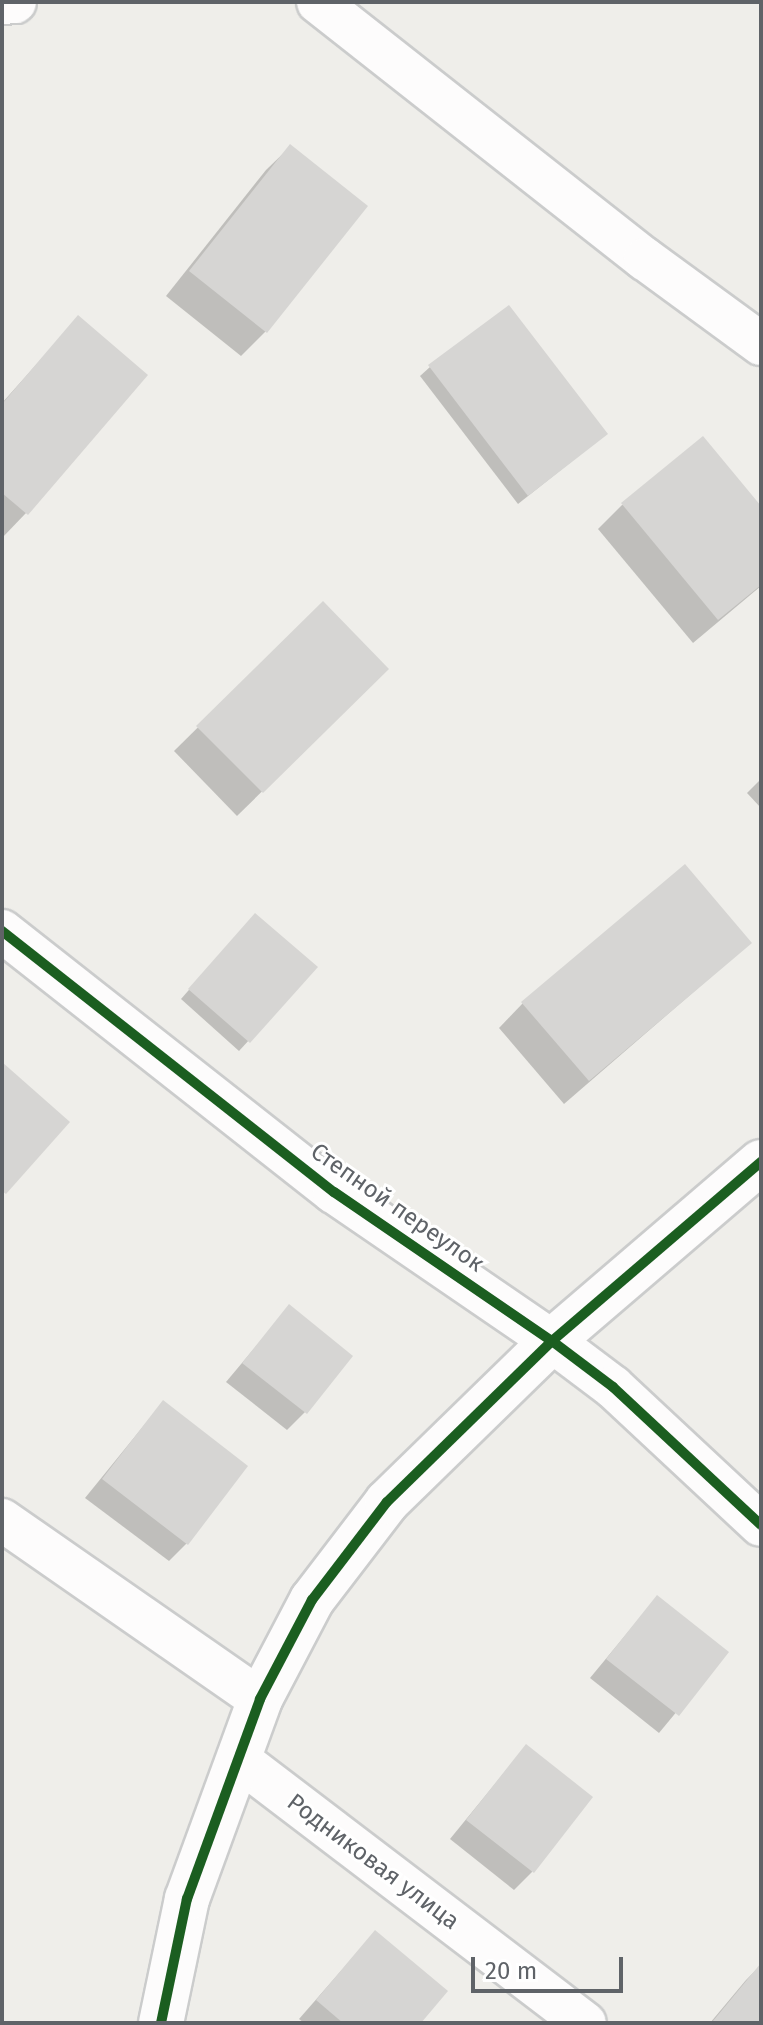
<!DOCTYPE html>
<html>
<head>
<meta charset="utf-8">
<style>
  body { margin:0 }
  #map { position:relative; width:763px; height:2025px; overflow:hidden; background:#efeeea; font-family:"Fira Sans",sans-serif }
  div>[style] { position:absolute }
  .shadow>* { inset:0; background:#0003 }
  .building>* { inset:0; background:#d6d5d3 }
  .roads { filter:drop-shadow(2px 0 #cbcccc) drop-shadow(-2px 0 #cbcccc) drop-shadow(0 2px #cbcccc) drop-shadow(0 -2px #cbcccc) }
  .minor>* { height:42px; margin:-21px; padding:0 21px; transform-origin:21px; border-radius:21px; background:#fdfcfc }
  .tertiary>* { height:44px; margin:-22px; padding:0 22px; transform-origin:22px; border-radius:22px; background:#fdfcfc }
  .cycleway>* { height:10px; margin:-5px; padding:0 5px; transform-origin:5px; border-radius:5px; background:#1b5e20 }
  span { translate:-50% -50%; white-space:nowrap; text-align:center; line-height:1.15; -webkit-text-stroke:6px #fff; paint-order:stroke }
  .street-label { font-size:24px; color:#5f6368 }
  .frame { position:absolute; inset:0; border:4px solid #5f6368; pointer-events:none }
  .scale { position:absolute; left:471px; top:1957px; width:152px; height:36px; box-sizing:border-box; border:4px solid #5f6368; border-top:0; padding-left:10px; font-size:24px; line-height:28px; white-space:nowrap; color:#5f6368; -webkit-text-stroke:6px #fff; paint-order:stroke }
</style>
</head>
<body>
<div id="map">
  <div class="shadow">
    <i style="clip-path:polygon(291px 146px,366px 206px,265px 332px,241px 356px,166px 296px,266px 170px)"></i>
    <i style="clip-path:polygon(78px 318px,26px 513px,2px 538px,2px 403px)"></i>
    <i style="clip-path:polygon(430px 367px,606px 434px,518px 504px,420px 376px)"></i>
    <i style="clip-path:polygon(622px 505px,761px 509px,761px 586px,693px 643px,598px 529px)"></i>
    <i style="clip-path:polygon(323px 604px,387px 669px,237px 816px,174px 751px)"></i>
    <i style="clip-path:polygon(761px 779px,761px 808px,747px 793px)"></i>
    <i style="clip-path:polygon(246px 925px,315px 968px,239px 1051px,181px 999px)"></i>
    <i style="clip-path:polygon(750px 943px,564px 1104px,499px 1028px,523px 1003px)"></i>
    <i style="clip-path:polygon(289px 1307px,305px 1412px,287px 1430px,226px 1382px)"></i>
    <i style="clip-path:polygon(163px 1402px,187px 1543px,169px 1561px,85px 1498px)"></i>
    <i style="clip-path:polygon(657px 1597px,726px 1652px,659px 1733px,590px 1678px)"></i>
    <i style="clip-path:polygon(526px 1746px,532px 1872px,514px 1890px,450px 1839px)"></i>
    <i style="clip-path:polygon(375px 1932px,418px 2023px,304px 2023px,299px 2019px)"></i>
    <i style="clip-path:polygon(761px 1965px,761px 2023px,710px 2023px,746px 1980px)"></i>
  </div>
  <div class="building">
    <i style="clip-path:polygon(290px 144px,368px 206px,267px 333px,189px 271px)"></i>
    <i style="clip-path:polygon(509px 305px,608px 434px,528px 496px,428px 365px)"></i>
    <i style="clip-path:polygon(78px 315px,148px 375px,28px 515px,2px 493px,2px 404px)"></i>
    <i style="clip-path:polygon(703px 436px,761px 506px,761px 585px,718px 620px,621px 503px)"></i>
    <i style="clip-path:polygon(323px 601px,389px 669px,263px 793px,196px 726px)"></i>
    <i style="clip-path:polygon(685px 864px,752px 943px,589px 1081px,521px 1002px)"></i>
    <i style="clip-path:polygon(255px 913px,318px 967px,250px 1043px,188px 989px)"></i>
    <i style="clip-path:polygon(2px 1062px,70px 1122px,6px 1194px,2px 1191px)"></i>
    <i style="clip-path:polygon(289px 1304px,353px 1356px,307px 1414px,242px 1363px)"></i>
    <i style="clip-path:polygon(163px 1400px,248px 1466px,188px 1545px,102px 1479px)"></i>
    <i style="clip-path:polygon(657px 1595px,729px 1652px,679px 1716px,606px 1659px)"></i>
    <i style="clip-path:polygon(526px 1744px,593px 1797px,534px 1873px,466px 1820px)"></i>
    <i style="clip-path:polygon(375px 1930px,448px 1991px,421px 2023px,343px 2023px,316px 2000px)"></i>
    <i style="clip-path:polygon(761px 1963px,761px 2023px,715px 2023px,713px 2021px)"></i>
  </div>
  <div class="roads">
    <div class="minor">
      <i style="left:318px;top:2px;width:416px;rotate:38.2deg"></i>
      <i style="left:645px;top:259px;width:144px;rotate:36.2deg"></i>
      <i style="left:2px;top:3px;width:13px;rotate:-4deg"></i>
      <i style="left:2px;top:931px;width:422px;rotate:38.2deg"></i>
      <i style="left:334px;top:1192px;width:264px;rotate:34.4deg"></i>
      <i style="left:552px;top:1341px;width:76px;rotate:37deg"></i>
      <i style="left:613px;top:1387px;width:202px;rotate:43deg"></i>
      <i style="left:2px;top:1520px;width:314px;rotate:34.8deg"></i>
      <i style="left:238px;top:1759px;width:436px;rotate:37.3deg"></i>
    </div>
    <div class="tertiary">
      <i style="left:161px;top:2023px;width:127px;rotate:-78.2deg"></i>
      <i style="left:187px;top:1899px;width:213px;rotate:-69.9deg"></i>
      <i style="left:260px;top:1699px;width:112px;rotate:-62.3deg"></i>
      <i style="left:312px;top:1600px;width:123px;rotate:-52.6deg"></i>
      <i style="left:387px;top:1502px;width:231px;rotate:-44.3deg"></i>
      <i style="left:552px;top:1341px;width:275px;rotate:-40.6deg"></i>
    </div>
  </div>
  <div class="cycleway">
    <i style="left:2px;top:931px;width:422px;rotate:38.2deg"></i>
    <i style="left:334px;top:1192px;width:264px;rotate:34.4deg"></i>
    <i style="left:552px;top:1341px;width:76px;rotate:37deg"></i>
    <i style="left:613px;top:1387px;width:202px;rotate:43deg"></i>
    <i style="left:161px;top:2023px;width:127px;rotate:-78.2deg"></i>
    <i style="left:187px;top:1899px;width:213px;rotate:-69.9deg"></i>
    <i style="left:260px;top:1699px;width:112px;rotate:-62.3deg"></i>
    <i style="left:312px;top:1600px;width:123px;rotate:-52.6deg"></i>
    <i style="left:387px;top:1502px;width:231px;rotate:-44.3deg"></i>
    <i style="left:552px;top:1341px;width:275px;rotate:-40.6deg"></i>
  </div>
  <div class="street-label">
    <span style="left:397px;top:1208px;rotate:35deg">Степной переулок</span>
    <span style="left:373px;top:1862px;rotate:37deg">Родниковая улица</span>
  </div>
  <div class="frame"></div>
  <div class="scale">20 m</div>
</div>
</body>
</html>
